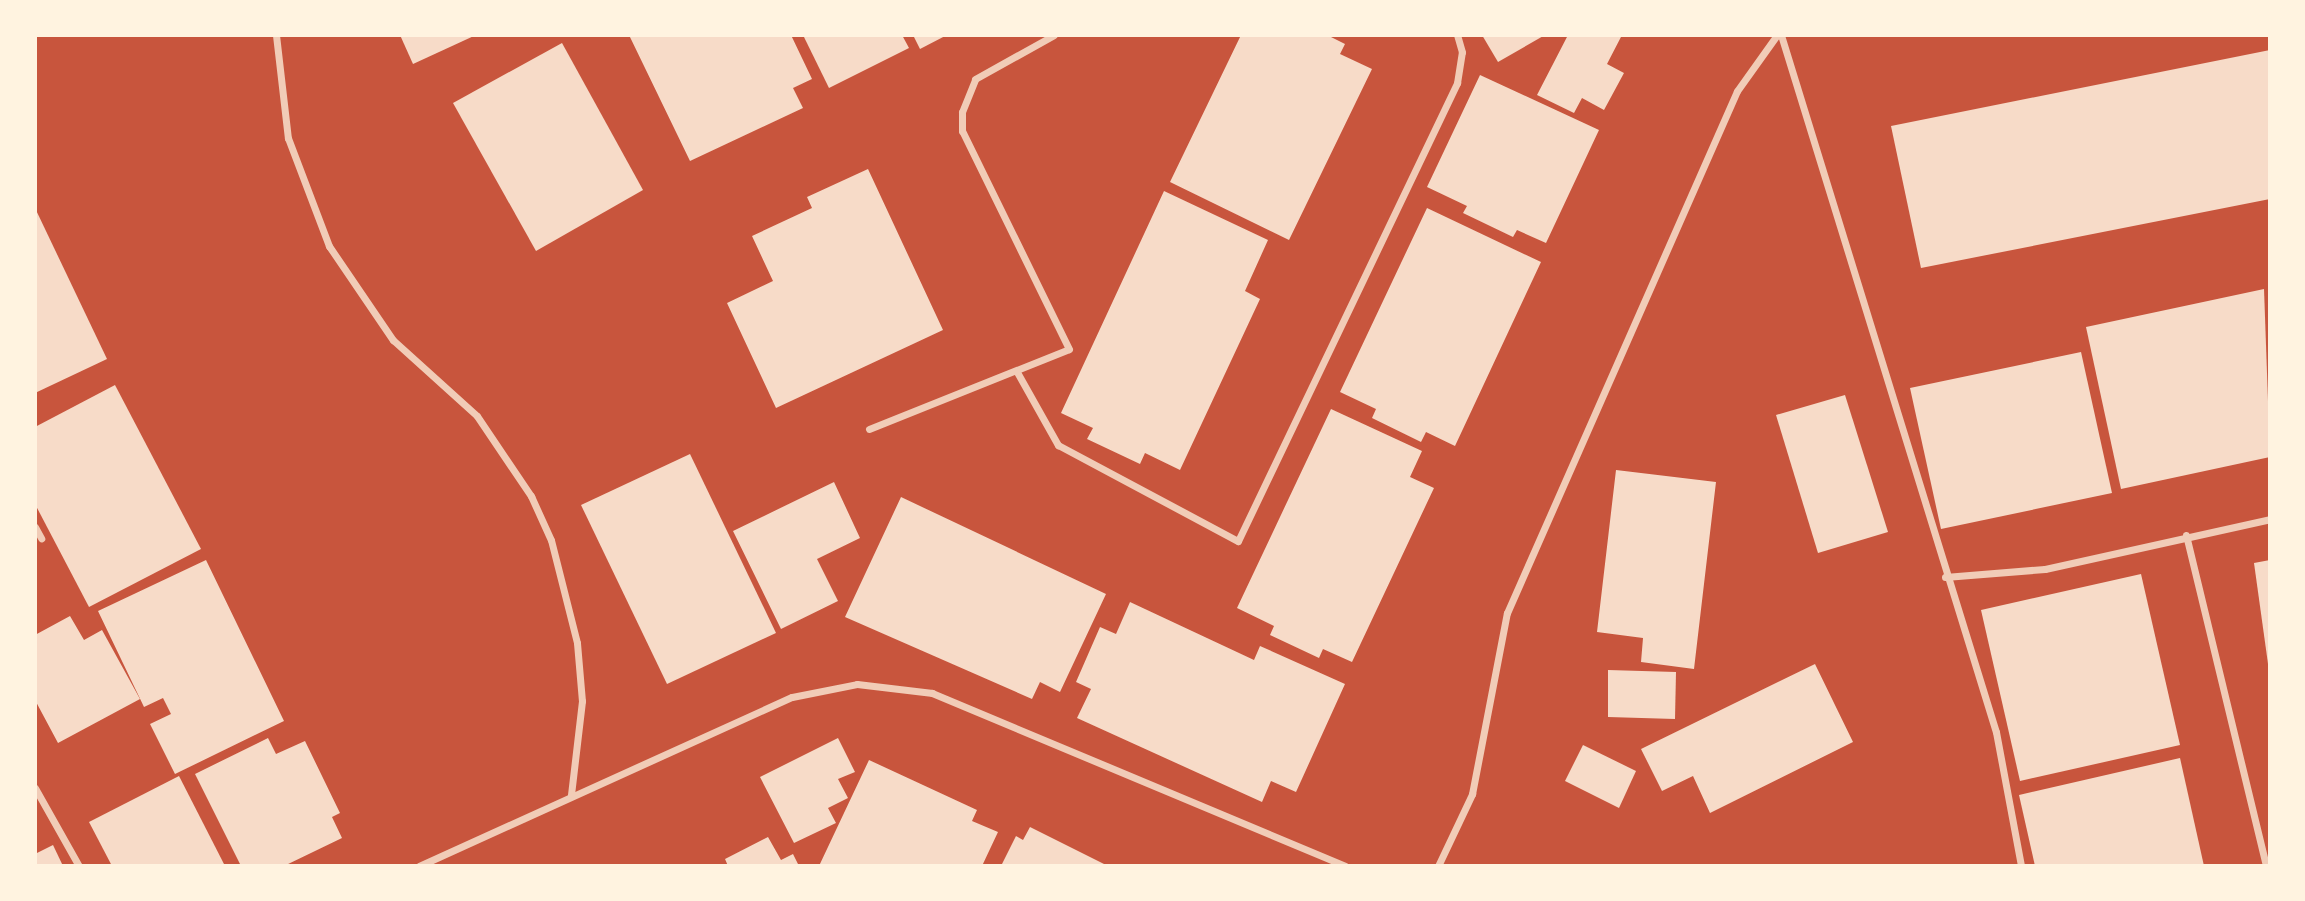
<!DOCTYPE html>
<html>
<head>
<meta charset="utf-8">
<style>
  body { margin:0 }
  #map { position:relative; width:2305px; height:901px; overflow:hidden; background:#c8553d; font-family:Karla,sans-serif }
  div>[style] { position:absolute }
  .building>* { inset:0; background:#f7dbc8 }
  .minor>* { height:7px; margin:-3.5px; padding:0 3.5px; transform-origin:3.5px; border-radius:3.5px; background:#f1ccb7 }
  span { translate:-50% -50%; white-space:nowrap; text-align:center; line-height:1.15; -webkit-text-stroke:5px #fff3e0; paint-order:stroke }
  .frame { position:absolute; inset:0; border:37px solid #fff3e0; pointer-events:none }
</style>
</head>
<body>
<div id="map">
  <div class="building">
    <i style="clip-path:polygon(400px 35px,476px 35px,413px 64px)"></i>
    <i style="clip-path:polygon(629px 35px,791px 35px,812px 79px,793px 88px,803px 108px,690px 161px)"></i>
    <i style="clip-path:polygon(803px 35px,902px 35px,909px 48px,829px 88px)"></i>
    <i style="clip-path:polygon(913px 35px,947px 35px,920px 49px)"></i>
    <i style="clip-path:polygon(1241px 35px,1327px 35px,1345px 44px,1340px 54px,1372px 69px,1289px 240px,1170px 182px)"></i>
    <i style="clip-path:polygon(1482px 35px,1545px 35px,1498px 62px)"></i>
    <i style="clip-path:polygon(1568px 35px,1622px 35px,1607px 64px,1624px 73px,1604px 110px,1582px 98px,1574px 113px,1537px 95px)"></i>
    <i style="clip-path:polygon(562px 43px,643px 190px,536px 251px,453px 103px)"></i>
    <i style="clip-path:polygon(2270px 50px,2270px 199px,1921px 268px,1891px 126px)"></i>
    <i style="clip-path:polygon(1480px 75px,1599px 130px,1546px 243px,1517px 230px,1513px 237px,1463px 213px,1467px 206px,1427px 187px)"></i>
    <i style="clip-path:polygon(868px 169px,943px 330px,776px 408px,727px 303px,773px 281px,752px 236px,812px 208px,807px 197px)"></i>
    <i style="clip-path:polygon(1164px 191px,1268px 240px,1245px 291px,1260px 299px,1180px 470px,1145px 453px,1140px 464px,1087px 439px,1093px 428px,1061px 413px)"></i>
    <i style="clip-path:polygon(35px 208px,107px 359px,35px 393px)"></i>
    <i style="clip-path:polygon(1427px 208px,1541px 262px,1455px 446px,1426px 432px,1421px 442px,1372px 418px,1376px 409px,1340px 392px)"></i>
    <i style="clip-path:polygon(2264px 289px,2270px 457px,2121px 489px,2086px 327px)"></i>
    <i style="clip-path:polygon(2081px 352px,2112px 493px,1941px 529px,1910px 388px)"></i>
    <i style="clip-path:polygon(115px 385px,201px 549px,89px 607px,35px 504px,35px 427px)"></i>
    <i style="clip-path:polygon(1845px 395px,1888px 532px,1818px 553px,1776px 415px)"></i>
    <i style="clip-path:polygon(1331px 409px,1422px 451px,1410px 477px,1434px 488px,1352px 662px,1323px 649px,1319px 658px,1270px 635px,1274px 626px,1237px 608px)"></i>
    <i style="clip-path:polygon(690px 454px,776px 633px,667px 684px,581px 505px)"></i>
    <i style="clip-path:polygon(1616px 470px,1716px 482px,1694px 669px,1641px 662px,1643px 638px,1597px 632px)"></i>
    <i style="clip-path:polygon(834px 482px,860px 538px,817px 559px,838px 601px,781px 629px,733px 531px)"></i>
    <i style="clip-path:polygon(901px 497px,1106px 594px,1060px 692px,1040px 682px,1032px 699px,845px 617px)"></i>
    <i style="clip-path:polygon(206px 560px,284px 721px,175px 774px,150px 724px,171px 714px,163px 698px,144px 707px,98px 611px)"></i>
    <i style="clip-path:polygon(2270px 560px,2270px 671px,2269px 671px,2254px 563px)"></i>
    <i style="clip-path:polygon(2141px 574px,2180px 745px,2020px 781px,1981px 610px)"></i>
    <i style="clip-path:polygon(1130px 602px,1254px 660px,1260px 646px,1345px 684px,1296px 792px,1271px 781px,1262px 802px,1077px 718px,1091px 689px,1076px 682px,1100px 627px,1116px 634px)"></i>
    <i style="clip-path:polygon(70px 616px,84px 640px,102px 630px,140px 699px,58px 743px,35px 700px,35px 635px)"></i>
    <i style="clip-path:polygon(1815px 664px,1853px 742px,1710px 813px,1693px 776px,1662px 791px,1641px 749px)"></i>
    <i style="clip-path:polygon(1608px 670px,1676px 672px,1675px 719px,1608px 717px)"></i>
    <i style="clip-path:polygon(268px 738px,276px 754px,305px 741px,340px 813px,332px 817px,342px 838px,284px 866px,241px 866px,195px 774px)"></i>
    <i style="clip-path:polygon(838px 738px,855px 772px,838px 779px,848px 798px,828px 808px,836px 823px,794px 843px,760px 777px)"></i>
    <i style="clip-path:polygon(1583px 745px,1636px 771px,1619px 808px,1565px 781px)"></i>
    <i style="clip-path:polygon(2180px 758px,2204px 866px,2035px 866px,2019px 795px)"></i>
    <i style="clip-path:polygon(869px 760px,977px 810px,972px 821px,998px 832px,982px 866px,819px 866px)"></i>
    <i style="clip-path:polygon(179px 776px,225px 866px,112px 866px,89px 822px)"></i>
    <i style="clip-path:polygon(1030px 827px,1108px 866px,1001px 866px,1016px 836px,1023px 840px)"></i>
    <i style="clip-path:polygon(768px 837px,781px 860px,793px 854px,799px 866px,728px 866px,725px 859px)"></i>
    <i style="clip-path:polygon(53px 845px,63px 866px,35px 866px,35px 854px)"></i>
  </div>
  <div class="minor">
    <i style="left:276px;top:35px;width:104px;rotate:83.4deg"></i>
    <i style="left:288px;top:138px;width:116px;rotate:69.2deg"></i>
    <i style="left:329px;top:246px;width:114px;rotate:55.8deg"></i>
    <i style="left:393px;top:340px;width:113px;rotate:42.1deg"></i>
    <i style="left:477px;top:416px;width:97px;rotate:56deg"></i>
    <i style="left:531px;top:496px;width:48px;rotate:65.6deg"></i>
    <i style="left:551px;top:540px;width:106px;rotate:75.8deg"></i>
    <i style="left:577px;top:643px;width:58px;rotate:85.1deg"></i>
    <i style="left:582px;top:701px;width:95px;rotate:96.7deg"></i>
    <i style="left:1781px;top:35px;width:729px;rotate:72.86deg"></i>
    <i style="left:1996px;top:732px;width:136px;rotate:79.4deg"></i>
    <i style="left:1017px;top:372px;width:84px;rotate:60.7deg"></i>
    <i style="left:1058px;top:445px;width:204px;rotate:28.1deg"></i>
    <i style="left:1238px;top:541px;width:508px;rotate:-64.44deg"></i>
    <i style="left:1457px;top:83px;width:31px;rotate:-81deg"></i>
    <i style="left:1462px;top:52px;width:18px;rotate:-106deg"></i>
    <i style="left:869px;top:429px;width:215px;rotate:-21.8deg"></i>
    <i style="left:1069px;top:349px;width:243px;rotate:-116.1deg"></i>
    <i style="left:962px;top:131px;width:19px;rotate:-90deg"></i>
    <i style="left:962px;top:112px;width:35px;rotate:-68deg"></i>
    <i style="left:975px;top:79px;width:90px;rotate:-29.1deg"></i>
    <i style="left:35px;top:527px;width:13px;rotate:61deg"></i>
    <i style="left:2186px;top:535px;width:341px;rotate:76.4deg"></i>
    <i style="left:1945px;top:577px;width:100px;rotate:-4.6deg"></i>
    <i style="left:2045px;top:569px;width:230px;rotate:-12.5deg"></i>
    <i style="left:35px;top:788px;width:90px;rotate:60.6deg"></i>
    <i style="left:419px;top:866px;width:409px;rotate:-24.4deg"></i>
    <i style="left:792px;top:697px;width:66px;rotate:-11.3deg"></i>
    <i style="left:857px;top:684px;width:76px;rotate:6.8deg"></i>
    <i style="left:932px;top:693px;width:448px;rotate:22.7deg"></i>
    <i style="left:1438px;top:866px;width:80px;rotate:-64.7deg"></i>
    <i style="left:1472px;top:794px;width:184px;rotate:-79.1deg"></i>
    <i style="left:1507px;top:613px;width:570px;rotate:-66.22deg"></i>
    <i style="left:1737px;top:91px;width:69px;rotate:-54.5deg"></i>
  </div>
  <div class="frame"></div>
</div>
</body>
</html>
